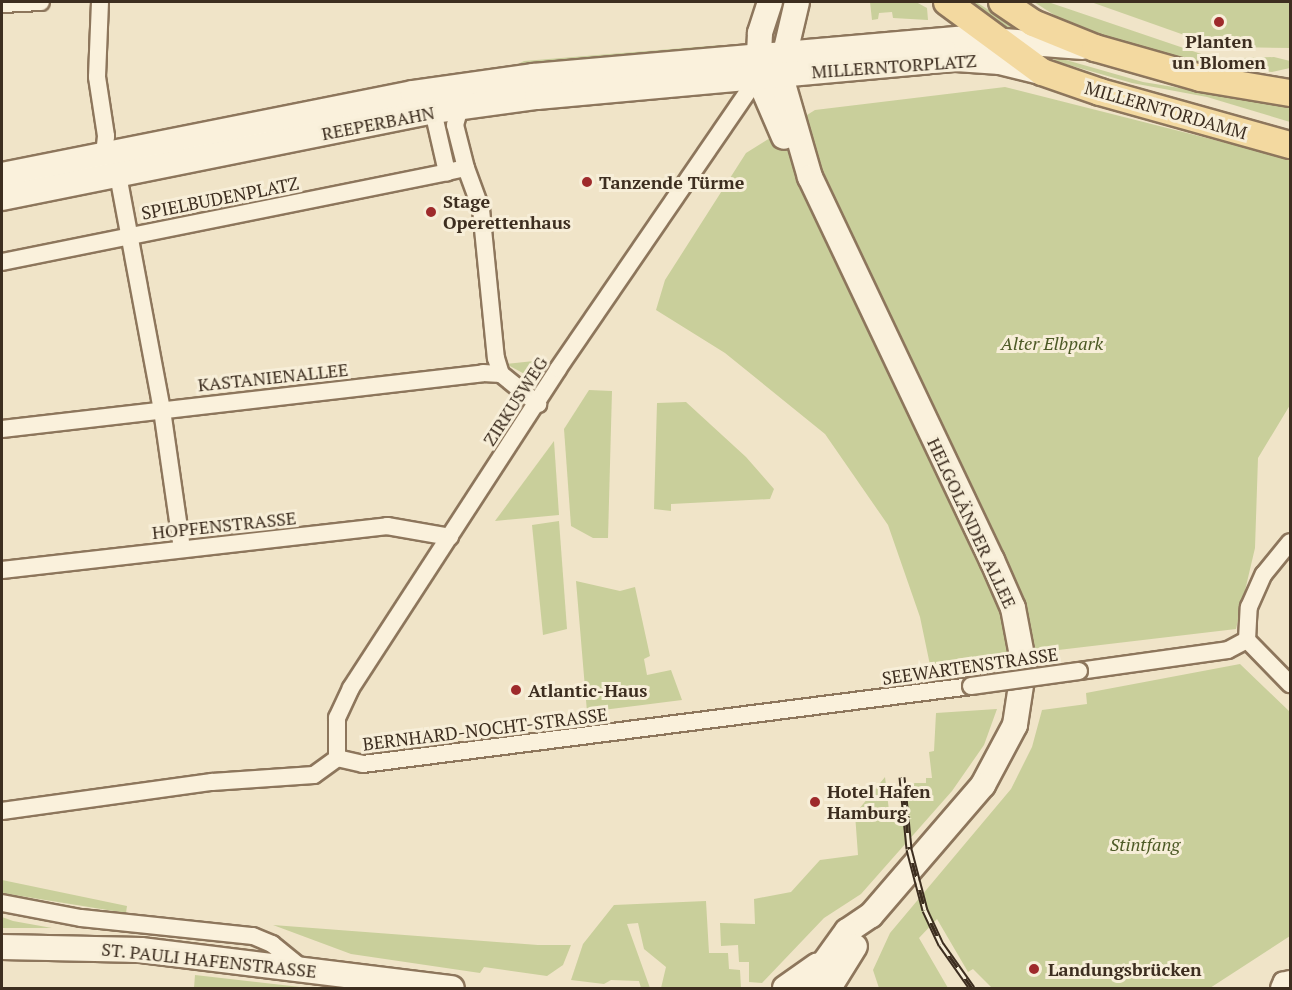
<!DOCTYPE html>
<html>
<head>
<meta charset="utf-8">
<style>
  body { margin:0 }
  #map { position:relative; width:1292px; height:990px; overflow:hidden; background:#f0e4c8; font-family:"PT Serif",serif }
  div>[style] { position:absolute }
  .green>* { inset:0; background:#c9cf9b }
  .roads { filter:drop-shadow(2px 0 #8d765c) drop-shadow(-2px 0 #8d765c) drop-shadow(0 2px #8d765c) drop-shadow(0 -2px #8d765c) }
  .street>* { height:16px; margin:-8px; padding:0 8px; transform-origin:8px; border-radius:8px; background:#faf1dc }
  .secondary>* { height:24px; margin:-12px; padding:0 12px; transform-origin:12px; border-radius:12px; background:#faf1dc }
  .primary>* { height:26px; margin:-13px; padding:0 13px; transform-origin:13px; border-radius:13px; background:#f3d9a0 }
  .rail>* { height:7px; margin-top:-3.5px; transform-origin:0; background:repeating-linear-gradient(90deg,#f7eed8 0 14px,#3d2e20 0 28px); box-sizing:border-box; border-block:2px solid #3d2e20 }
  .bridges { filter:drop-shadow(2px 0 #8d765c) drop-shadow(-2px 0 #8d765c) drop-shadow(0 2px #8d765c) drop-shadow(0 -2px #8d765c) }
  .street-bridge>* { height:16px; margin:-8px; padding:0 8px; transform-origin:8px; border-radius:8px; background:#faf1dc }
  .dots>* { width:16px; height:16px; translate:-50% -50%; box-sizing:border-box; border:3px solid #f7eed8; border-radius:50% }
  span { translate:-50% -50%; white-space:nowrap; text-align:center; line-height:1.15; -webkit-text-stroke:6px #f7eed8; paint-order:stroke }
  .poi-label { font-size:18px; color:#3d2e20; font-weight:700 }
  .left { translate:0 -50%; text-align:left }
  .street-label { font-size:18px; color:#3d2e20 }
  .park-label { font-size:18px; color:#4d5a26; font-style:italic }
  .frame { position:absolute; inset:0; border:3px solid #3d2e20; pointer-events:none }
</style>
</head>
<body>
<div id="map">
  <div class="green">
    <i style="clip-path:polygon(870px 2px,916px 2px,927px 8px,928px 20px,893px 18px,892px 12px,879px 13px,878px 19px,872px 20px)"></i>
    <i style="clip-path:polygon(970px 2px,976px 2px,1019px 29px,1018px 32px,1003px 29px)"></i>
    <i style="clip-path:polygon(1034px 2px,1048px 2px,1216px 59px,1274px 57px,1290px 61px,1290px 68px,1272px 72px,1200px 66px,1073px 27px)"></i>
    <i style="clip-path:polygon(1091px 2px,1290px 2px,1290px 48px,1231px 47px,1204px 42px)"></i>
    <i style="clip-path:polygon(721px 45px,720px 51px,504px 71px,524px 61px)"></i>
    <i style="clip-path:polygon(1052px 56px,1143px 82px,1290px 106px,1290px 122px,1207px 97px,1132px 83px,1055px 61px)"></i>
    <i style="clip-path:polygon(1005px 87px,1290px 159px,1290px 405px,1258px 458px,1255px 548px,1236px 629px,930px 665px,920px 617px,888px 525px,825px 434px,725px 353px,656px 310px,665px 280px,746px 153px,815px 110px)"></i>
    <i style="clip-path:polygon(534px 361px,538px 364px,530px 377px,506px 364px)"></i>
    <i style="clip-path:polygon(589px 390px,612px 391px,608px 538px,593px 538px,571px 526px,564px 429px)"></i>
    <i style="clip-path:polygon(686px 402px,746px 457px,774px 489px,770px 499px,671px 504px,671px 511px,654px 509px,657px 403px)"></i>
    <i style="clip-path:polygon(554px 441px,559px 515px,495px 521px)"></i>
    <i style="clip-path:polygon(559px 521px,567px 629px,543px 635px,532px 525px)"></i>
    <i style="clip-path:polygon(576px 581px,620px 591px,635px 587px,650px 656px,644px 659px,647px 675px,671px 670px,682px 700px,587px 712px)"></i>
    <i style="clip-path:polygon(1240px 664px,1290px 712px,1290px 936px,1210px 988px,992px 988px,973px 969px,968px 972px,937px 919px,919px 938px,948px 988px,879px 988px,873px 970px,890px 933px,1011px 789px,1032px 747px,1042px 710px,1087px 704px,1086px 693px)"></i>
    <i style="clip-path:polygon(997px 709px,984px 745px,952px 791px,861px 894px,824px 918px,762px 983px,749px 982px,749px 962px,739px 962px,738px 945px,721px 946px,720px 923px,755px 924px,754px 899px,791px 892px,820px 860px,858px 855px,855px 814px,885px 777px,890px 819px,906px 801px,907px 783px,926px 783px,926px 778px,932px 778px,929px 752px,934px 751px,936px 713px)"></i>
    <i style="clip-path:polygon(2px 880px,127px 906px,126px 913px,2px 893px)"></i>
    <i style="clip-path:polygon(706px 901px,709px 953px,728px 953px,729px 969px,740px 970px,741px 988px,661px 988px,666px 967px,644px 949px,638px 923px,627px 924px,650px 988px,641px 988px,639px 981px,611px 980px,604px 984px,571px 980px,583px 944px,614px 905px)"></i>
    <i style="clip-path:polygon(2px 917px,13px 921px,52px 928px,2px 928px)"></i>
    <i style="clip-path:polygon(273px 925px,538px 945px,571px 945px,563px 965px,547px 976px,484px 967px,480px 973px,351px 954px)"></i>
    <i style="clip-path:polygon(195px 975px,309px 988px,194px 988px)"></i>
  </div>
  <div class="roads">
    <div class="street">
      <i style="left:100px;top:2px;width:75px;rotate:92.3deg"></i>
      <i style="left:97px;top:77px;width:60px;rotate:81.3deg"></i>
      <i style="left:106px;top:136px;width:19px;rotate:96deg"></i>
      <i style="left:2px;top:4px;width:39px;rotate:-3deg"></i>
      <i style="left:433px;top:111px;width:63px;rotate:77.1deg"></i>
      <i style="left:447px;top:172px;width:19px;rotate:-12deg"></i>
      <i style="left:466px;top:168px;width:44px;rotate:-104.3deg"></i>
      <i style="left:455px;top:125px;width:19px;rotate:-74deg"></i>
      <i style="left:466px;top:168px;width:44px;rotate:69.9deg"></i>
      <i style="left:481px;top:209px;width:150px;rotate:84.3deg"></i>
      <i style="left:496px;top:358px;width:17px;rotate:73deg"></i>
      <i style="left:118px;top:175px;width:239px;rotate:79.4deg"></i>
      <i style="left:162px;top:410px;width:140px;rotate:81.8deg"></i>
      <i style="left:2px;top:262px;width:454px;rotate:-11.4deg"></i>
      <i style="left:2px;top:429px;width:484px;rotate:-6.6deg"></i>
      <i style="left:483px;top:373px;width:18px;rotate:3deg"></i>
      <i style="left:501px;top:374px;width:48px;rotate:39deg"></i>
      <i style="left:2px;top:570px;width:388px;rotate:-6.5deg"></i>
      <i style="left:387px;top:526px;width:64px;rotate:9.9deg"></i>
      <i style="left:1247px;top:640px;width:33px;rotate:-87deg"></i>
      <i style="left:1249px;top:607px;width:36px;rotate:-66deg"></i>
      <i style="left:1264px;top:574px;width:41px;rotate:-50.9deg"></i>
      <i style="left:1247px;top:640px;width:62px;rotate:45.7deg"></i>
      <i style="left:1079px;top:671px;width:150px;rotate:-8deg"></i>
      <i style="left:1228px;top:650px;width:21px;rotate:-28deg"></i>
      <i style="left:337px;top:758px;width:40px;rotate:-90deg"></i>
      <i style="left:337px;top:718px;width:33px;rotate:-65deg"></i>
      <i style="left:351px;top:688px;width:380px;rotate:-57deg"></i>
      <i style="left:558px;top:369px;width:354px;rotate:-55.6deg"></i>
      <i style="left:337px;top:758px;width:27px;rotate:13deg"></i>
      <i style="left:363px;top:764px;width:613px;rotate:-7.31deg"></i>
      <i style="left:2px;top:811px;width:212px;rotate:-7.9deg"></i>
      <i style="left:212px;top:782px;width:102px;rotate:-3.9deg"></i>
      <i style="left:314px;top:775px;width:29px;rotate:-36deg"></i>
      <i style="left:2px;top:903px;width:80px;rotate:10.8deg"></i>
      <i style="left:81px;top:918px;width:173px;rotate:6deg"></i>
      <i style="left:253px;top:936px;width:21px;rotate:23deg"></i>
      <i style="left:272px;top:944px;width:40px;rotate:39deg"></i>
      <i style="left:1279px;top:988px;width:8px;rotate:-67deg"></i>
      <i style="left:1282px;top:981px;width:8px;rotate:-14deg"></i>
    </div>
    <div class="secondary">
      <i style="left:770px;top:2px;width:33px;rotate:108deg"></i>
      <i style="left:760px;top:33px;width:44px;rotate:92.6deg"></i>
      <i style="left:758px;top:77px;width:65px;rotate:66.6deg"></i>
      <i style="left:797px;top:2px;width:52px;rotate:103.2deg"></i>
      <i style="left:785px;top:53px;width:34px;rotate:92deg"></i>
      <i style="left:784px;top:87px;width:94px;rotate:73.9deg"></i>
      <i style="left:810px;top:177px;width:424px;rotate:64.6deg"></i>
      <i style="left:992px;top:560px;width:52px;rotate:66.4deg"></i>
      <i style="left:1013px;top:608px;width:59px;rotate:79.3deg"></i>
      <i style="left:1024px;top:666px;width:60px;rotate:98.7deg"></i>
      <i style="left:1015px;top:725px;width:68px;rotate:118.1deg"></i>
      <i style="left:983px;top:785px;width:172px;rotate:130.7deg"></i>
      <i style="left:871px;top:915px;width:29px;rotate:146deg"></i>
      <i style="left:847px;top:931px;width:70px;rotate:125.7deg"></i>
      <i style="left:2px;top:175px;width:419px;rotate:-11.3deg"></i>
      <i style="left:413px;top:93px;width:121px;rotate:-8.1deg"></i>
      <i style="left:533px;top:76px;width:433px;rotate:-5deg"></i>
      <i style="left:964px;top:38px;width:119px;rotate:4.3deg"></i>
      <i style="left:2px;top:198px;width:440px;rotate:-11.4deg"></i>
      <i style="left:433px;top:111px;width:105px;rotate:-7.7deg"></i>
      <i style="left:537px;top:97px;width:421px;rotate:-5.2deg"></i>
      <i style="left:956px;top:59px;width:44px;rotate:3.9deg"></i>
      <i style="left:1000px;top:62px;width:41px;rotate:14deg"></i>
      <i style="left:2px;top:947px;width:139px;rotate:1.2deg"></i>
      <i style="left:141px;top:950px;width:313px;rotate:7deg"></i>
      <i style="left:785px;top:988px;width:39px;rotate:-35deg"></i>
      <i style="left:829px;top:988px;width:49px;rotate:-58.2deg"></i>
    </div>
    <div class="primary">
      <i style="left:947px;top:2px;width:118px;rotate:36.4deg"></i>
      <i style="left:1042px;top:72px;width:61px;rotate:19deg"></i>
      <i style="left:1100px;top:92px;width:197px;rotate:15.6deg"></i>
      <i style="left:1002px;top:2px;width:37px;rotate:34deg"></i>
      <i style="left:1033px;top:23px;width:67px;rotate:22deg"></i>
      <i style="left:1095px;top:48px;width:109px;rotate:15.9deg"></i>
      <i style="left:1200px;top:78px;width:91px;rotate:9.5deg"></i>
    </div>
  </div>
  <div class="rail">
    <i style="left:902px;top:777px;width:72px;rotate:84.4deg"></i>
    <i style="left:909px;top:849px;width:63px;rotate:75.3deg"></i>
    <i style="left:925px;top:910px;width:38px;rotate:65deg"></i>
    <i style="left:941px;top:944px;width:54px;rotate:54.8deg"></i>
  </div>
  <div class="bridges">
    <div class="street-bridge">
      <i style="left:971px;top:686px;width:109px;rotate:-7.9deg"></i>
    </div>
  </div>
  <div class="dots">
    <i style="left:1219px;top:22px;background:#9e2a2b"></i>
    <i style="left:587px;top:182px;background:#9e2a2b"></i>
    <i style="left:431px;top:212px;background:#9e2a2b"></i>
    <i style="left:516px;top:690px;background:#9e2a2b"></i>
    <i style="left:815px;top:802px;background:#9e2a2b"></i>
    <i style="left:1034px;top:969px;background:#9e2a2b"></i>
  </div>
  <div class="poi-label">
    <span style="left:1219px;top:52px">Planten<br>un Blomen</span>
    <span class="left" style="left:599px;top:182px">Tanzende Türme</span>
    <span class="left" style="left:443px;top:212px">Stage<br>Operettenhaus</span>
    <span class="left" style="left:528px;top:690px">Atlantic-Haus</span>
    <span class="left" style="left:827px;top:802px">Hotel Hafen<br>Hamburg</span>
    <span class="left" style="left:1048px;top:969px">Landungsbrücken</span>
  </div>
  <div class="street-label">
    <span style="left:894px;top:66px;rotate:-4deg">MILLERNTORPLATZ</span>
    <span style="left:1166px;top:110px;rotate:16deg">MILLERNTORDAMM</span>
    <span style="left:378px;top:123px;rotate:-11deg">REEPERBAHN</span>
    <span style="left:220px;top:198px;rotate:-11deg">SPIELBUDENPLATZ</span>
    <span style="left:273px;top:377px;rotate:-6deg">KASTANIENALLEE</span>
    <span style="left:515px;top:401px;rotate:-57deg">ZIRKUSWEG</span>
    <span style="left:972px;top:523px;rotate:65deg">HELGOLÄNDER ALLEE</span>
    <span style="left:224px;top:525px;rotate:-6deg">HOPFENSTRASSE</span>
    <span style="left:970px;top:666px;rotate:-8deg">SEEWARTENSTRASSE</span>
    <span style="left:485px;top:729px;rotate:-7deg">BERNHARD-NOCHT-STRASSE</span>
    <span style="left:209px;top:960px;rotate:6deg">ST. PAULI HAFENSTRASSE</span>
  </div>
  <div class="park-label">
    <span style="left:1052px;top:343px">Alter Elbpark</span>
    <span style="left:1145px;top:844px">Stintfang</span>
  </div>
  <div class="frame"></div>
</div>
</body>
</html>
